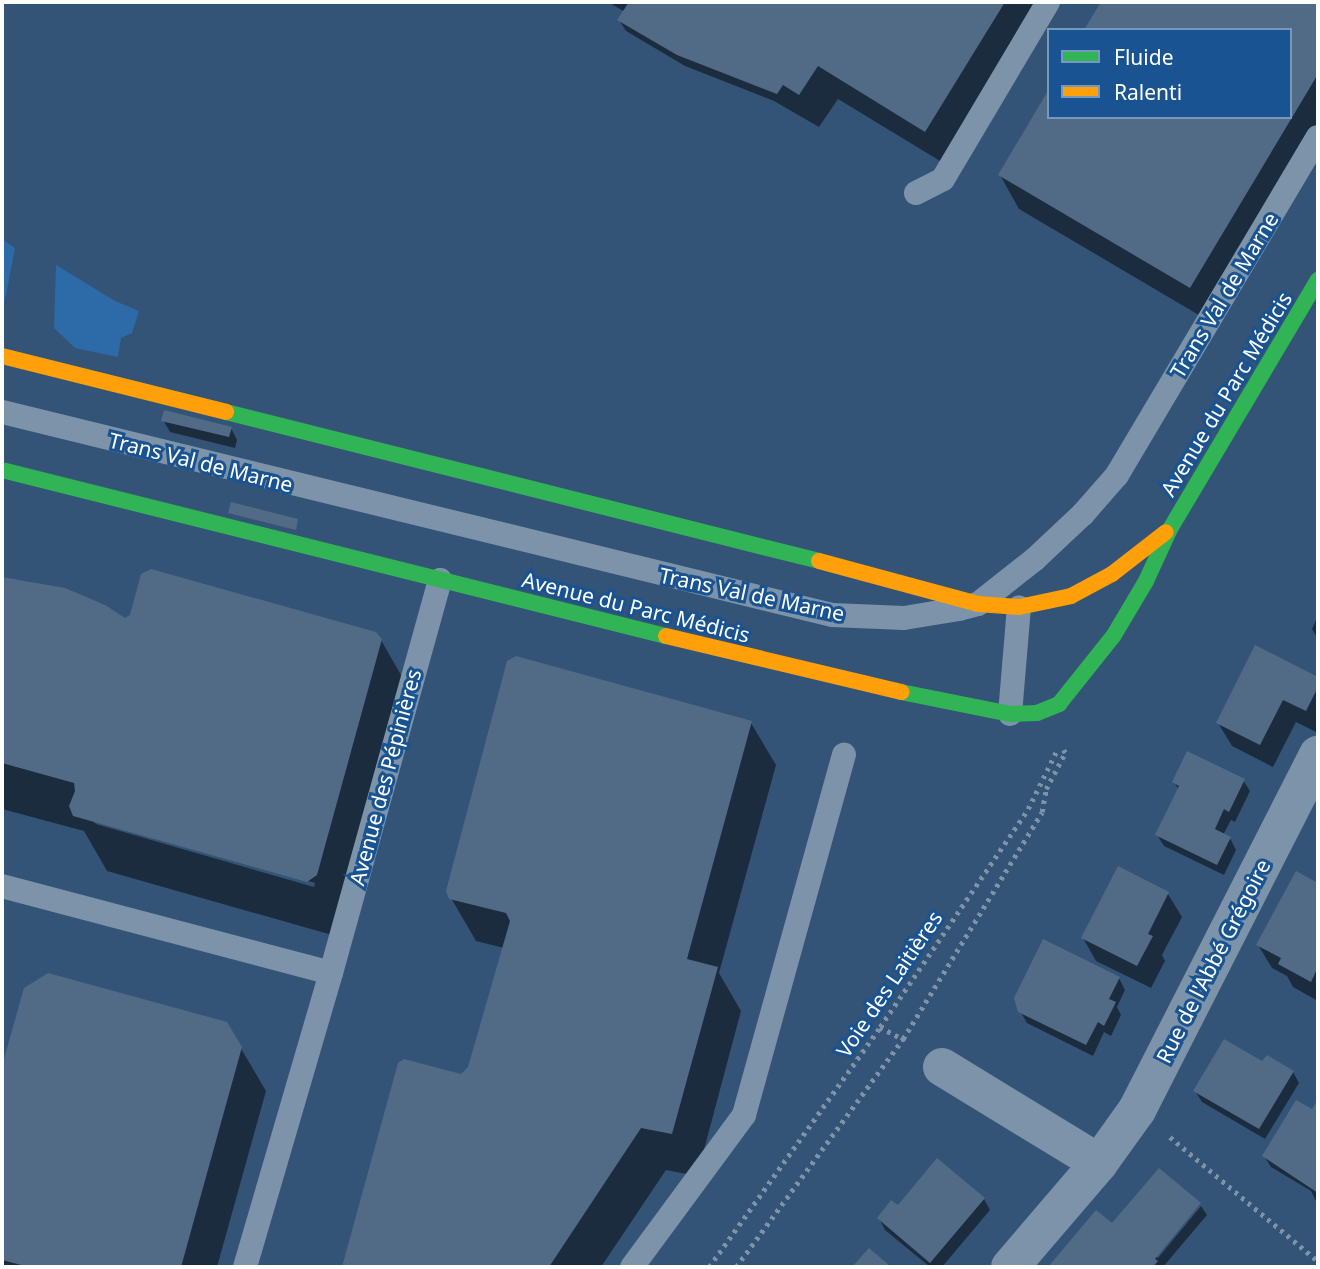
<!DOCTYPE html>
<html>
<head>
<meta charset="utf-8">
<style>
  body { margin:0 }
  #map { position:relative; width:1320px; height:1269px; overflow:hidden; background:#345477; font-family:"Noto Sans",sans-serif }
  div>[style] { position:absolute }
  .green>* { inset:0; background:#2d6aa8 }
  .shadow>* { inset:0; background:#0007 }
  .building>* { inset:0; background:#516b86 }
  .path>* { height:4.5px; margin-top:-2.25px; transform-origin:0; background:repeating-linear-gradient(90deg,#7c93a9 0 3.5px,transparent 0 8.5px) }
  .lane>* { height:24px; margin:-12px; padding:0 12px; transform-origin:12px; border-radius:12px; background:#7c93a9 }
  .street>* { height:38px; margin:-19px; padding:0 19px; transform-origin:19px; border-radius:19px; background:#7c93a9 }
  .fast>* { height:16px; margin:-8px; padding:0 8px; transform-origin:8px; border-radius:8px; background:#30b455 }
  .slow>* { height:16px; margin:-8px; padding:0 8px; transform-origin:8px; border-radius:8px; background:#ff9f0a }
  span { translate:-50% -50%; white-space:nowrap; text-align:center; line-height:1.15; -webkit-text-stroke:6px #195392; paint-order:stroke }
  .street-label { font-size:21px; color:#fff }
  .frame { position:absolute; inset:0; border:4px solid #fff; pointer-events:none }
  .legend { position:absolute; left:1047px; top:28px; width:245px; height:91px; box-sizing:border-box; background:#195392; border:2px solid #7598be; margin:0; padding:9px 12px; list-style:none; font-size:21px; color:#fff }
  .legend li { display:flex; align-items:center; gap:14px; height:35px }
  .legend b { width:35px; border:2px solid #7598be }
</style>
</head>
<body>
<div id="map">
  <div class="green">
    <i style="clip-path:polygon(2px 239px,15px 248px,2px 315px)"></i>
    <i style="clip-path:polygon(56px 265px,115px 301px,139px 311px,132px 333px,121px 338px,118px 357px,75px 348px,54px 328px)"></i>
  </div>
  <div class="shadow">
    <i style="clip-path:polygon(608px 2px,1044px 2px,945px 164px,838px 99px,819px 127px,774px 101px,685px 66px,626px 31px,619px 20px,625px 12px)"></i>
    <i style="clip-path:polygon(1103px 2px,1318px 2px,1318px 139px,1209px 321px,1019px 209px,1000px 175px,1049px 117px,1290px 117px,1290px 30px,1086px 30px)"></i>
    <i style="clip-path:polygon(163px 420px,231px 428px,237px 440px,235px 448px,170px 432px)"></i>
    <i style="clip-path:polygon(evenodd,2px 580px,25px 581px,64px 590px,123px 620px,381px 640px,413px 696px,339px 937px,107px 871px,84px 831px,2px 809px,2px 580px,91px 819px,315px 883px,314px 887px,96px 824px,91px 819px)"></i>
    <i style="clip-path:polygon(1318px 616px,1318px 639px,1312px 629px)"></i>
    <i style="clip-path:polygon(1256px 647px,1318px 679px,1318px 733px,1296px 722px,1273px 767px,1232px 746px,1218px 723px)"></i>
    <i style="clip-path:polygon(751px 723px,776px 765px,719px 973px,741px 1011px,697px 1176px,666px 1170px,601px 1267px,344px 1267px,399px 1064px,462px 1076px,470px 1068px,504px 948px,476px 941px,451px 898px)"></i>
    <i style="clip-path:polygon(1243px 780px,1250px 791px,1235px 822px,1231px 820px,1223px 835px,1230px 838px,1236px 850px,1224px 875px,1164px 846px,1157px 835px,1179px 790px,1174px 782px)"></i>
    <i style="clip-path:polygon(1118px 869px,1168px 894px,1182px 917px,1162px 955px,1165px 961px,1151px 988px,1096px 961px,1083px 938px)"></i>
    <i style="clip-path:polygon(1297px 873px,1318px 885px,1318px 1001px,1293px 987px,1287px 976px,1272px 968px,1258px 945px)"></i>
    <i style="clip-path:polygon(1119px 978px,1125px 990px,1117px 1007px,1121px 1015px,1111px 1036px,1104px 1032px,1093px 1056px,1027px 1023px,1020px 1011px)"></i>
    <i style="clip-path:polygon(25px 989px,226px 1023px,266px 1091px,217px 1267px,2px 1267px,2px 1073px)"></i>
    <i style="clip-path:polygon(1293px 1072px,1299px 1083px,1265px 1139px,1202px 1102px,1195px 1091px)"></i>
    <i style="clip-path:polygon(1318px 1102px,1318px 1205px,1311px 1191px,1271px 1167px,1264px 1156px,1313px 1112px)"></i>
    <i style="clip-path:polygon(984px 1199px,990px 1210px,942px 1267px,930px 1267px,885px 1230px,879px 1218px,898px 1208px)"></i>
    <i style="clip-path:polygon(1200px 1204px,1155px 1256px,1158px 1258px,1201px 1206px,1207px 1215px,1163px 1267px,1051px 1267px,1096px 1212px,1112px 1225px)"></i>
  </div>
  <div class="building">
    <i style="clip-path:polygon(629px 2px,1005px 2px,925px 132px,818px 66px,799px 95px,783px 85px,777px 94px,677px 55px,617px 20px)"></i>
    <i style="clip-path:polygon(1101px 2px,1318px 2px,1318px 74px,1190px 288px,998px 175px,1049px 89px,1049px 117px,1290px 117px,1290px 30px,1084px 30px)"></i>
    <i style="clip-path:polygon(164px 410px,232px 427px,229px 437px,161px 421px)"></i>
    <i style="clip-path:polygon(231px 502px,298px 519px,296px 530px,228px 513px)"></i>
    <i style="clip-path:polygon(151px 569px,376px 632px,382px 639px,317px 875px,307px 882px,73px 816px,69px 806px,75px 791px,74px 783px,2px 763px,2px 577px,65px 588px,105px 605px,125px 618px,130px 615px,141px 574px)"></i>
    <i style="clip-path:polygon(1255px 645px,1318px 677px,1318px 687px,1306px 711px,1283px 700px,1260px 745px,1216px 723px)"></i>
    <i style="clip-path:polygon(516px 656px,752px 721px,687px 959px,718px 967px,672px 1134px,641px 1128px,549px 1267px,342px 1267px,398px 1063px,404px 1059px,461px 1074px,468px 1067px,510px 921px,506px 913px,449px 899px,446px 891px,507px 661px)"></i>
    <i style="clip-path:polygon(1187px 751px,1245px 779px,1229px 812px,1224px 809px,1215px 829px,1231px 837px,1217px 865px,1155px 835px,1179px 786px,1172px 782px)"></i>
    <i style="clip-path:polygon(1118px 866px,1169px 892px,1148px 934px,1153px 936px,1137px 966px,1081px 938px)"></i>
    <i style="clip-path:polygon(1296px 871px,1318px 883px,1318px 967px,1311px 982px,1278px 964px,1281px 958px,1256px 945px)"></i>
    <i style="clip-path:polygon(1043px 939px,1120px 977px,1109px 999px,1116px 1002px,1104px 1026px,1098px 1022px,1086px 1045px,1018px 1012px,1014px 998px)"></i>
    <i style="clip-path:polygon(48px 973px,227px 1022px,242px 1047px,181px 1267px,29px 1267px,2px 1260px,2px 1066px,24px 988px)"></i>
    <i style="clip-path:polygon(1224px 1039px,1262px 1061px,1267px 1055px,1294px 1071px,1259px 1129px,1193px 1091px)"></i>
    <i style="clip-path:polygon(1318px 1099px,1318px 1193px,1262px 1156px,1296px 1100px,1312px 1109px)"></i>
    <i style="clip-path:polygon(937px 1158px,985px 1198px,930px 1263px,877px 1218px,891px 1200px,898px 1205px)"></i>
    <i style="clip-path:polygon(1159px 1168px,1201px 1203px,1155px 1259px,1158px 1261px,1153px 1267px,1048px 1267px,1096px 1210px,1112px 1223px)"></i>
    <i style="clip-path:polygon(869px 1248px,891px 1267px,852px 1267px)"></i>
  </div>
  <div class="path">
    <i style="left:880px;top:1027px;width:27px;rotate:28deg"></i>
    <i style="left:1170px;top:1137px;width:193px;rotate:40deg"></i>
    <i style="left:709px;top:1267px;width:295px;rotate:-54.5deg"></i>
    <i style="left:880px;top:1027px;width:263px;rotate:-55.8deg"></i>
    <i style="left:1028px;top:809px;width:64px;rotate:-63.8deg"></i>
    <i style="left:736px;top:1267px;width:283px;rotate:-53.8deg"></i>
    <i style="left:903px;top:1039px;width:266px;rotate:-58.5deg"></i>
    <i style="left:1042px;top:812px;width:23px;rotate:-80deg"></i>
    <i style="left:1046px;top:789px;width:41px;rotate:-62.2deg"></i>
    <i style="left:1065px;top:753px;width:4px;rotate:-117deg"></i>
  </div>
  <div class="lane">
    <i style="left:916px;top:193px;width:30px;rotate:-27deg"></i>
    <i style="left:943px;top:179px;width:206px;rotate:-59.3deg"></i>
    <i style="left:2px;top:412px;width:854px;rotate:13.74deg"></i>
    <i style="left:832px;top:615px;width:72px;rotate:2.4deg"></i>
    <i style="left:904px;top:618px;width:56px;rotate:-9.3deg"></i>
    <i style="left:959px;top:609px;width:20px;rotate:-15deg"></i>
    <i style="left:978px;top:604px;width:73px;rotate:-38.3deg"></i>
    <i style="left:1035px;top:559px;width:66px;rotate:-43.2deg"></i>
    <i style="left:1083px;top:514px;width:52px;rotate:-48.9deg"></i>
    <i style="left:1117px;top:475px;width:393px;rotate:-59.3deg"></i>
    <i style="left:1010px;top:714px;width:107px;rotate:-85.2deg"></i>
    <i style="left:2px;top:886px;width:340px;rotate:14.8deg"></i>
    <i style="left:245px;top:1267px;width:306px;rotate:-73.7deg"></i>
    <i style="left:331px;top:973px;width:408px;rotate:-74.5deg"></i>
    <i style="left:632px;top:1267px;width:189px;rotate:-53.6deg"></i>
    <i style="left:744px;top:1115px;width:374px;rotate:-74.5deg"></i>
  </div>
  <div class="street">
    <i style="left:942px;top:1067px;width:184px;rotate:31.4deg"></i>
    <i style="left:1010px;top:1267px;width:137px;rotate:-49.4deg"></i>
    <i style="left:1099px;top:1163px;width:65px;rotate:-54.4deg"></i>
    <i style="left:1137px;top:1110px;width:399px;rotate:-63deg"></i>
  </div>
  <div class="fast">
    <i style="left:226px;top:412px;width:611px;rotate:14.1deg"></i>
    <i style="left:2px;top:470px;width:684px;rotate:14.04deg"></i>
    <i style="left:901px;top:692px;width:111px;rotate:11.4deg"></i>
    <i style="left:1010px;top:714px;width:27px;rotate:-2deg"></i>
    <i style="left:1037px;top:713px;width:24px;rotate:-22deg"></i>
    <i style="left:1059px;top:704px;width:88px;rotate:-51.4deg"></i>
    <i style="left:1114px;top:635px;width:63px;rotate:-59.3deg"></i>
    <i style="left:1146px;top:581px;width:57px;rotate:-65.2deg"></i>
    <i style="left:1170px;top:529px;width:290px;rotate:-59.3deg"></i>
  </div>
  <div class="slow">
    <i style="left:2px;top:356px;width:231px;rotate:14deg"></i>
    <i style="left:819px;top:561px;width:165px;rotate:15.1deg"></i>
    <i style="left:978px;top:604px;width:41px;rotate:4.2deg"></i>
    <i style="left:1019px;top:607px;width:53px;rotate:-11.9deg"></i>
    <i style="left:1071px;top:596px;width:47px;rotate:-28.2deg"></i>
    <i style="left:1112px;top:574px;width:68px;rotate:-37.9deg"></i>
    <i style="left:666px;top:636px;width:242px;rotate:13.4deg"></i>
  </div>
  <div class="street-label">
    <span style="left:1224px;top:295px;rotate:-59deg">Trans Val de Marne</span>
    <span style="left:1226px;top:394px;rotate:-59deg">Avenue du Parc Médicis</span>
    <span style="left:201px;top:462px;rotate:14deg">Trans Val de Marne</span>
    <span style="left:752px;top:594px;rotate:12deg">Trans Val de Marne</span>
    <span style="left:636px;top:607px;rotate:14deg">Avenue du Parc Médicis</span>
    <span style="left:385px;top:777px;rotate:-75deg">Avenue des Pépinières</span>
    <span style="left:1213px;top:961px;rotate:-63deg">Rue de l'Abbé Grégoire</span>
    <span style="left:889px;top:984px;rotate:-56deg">Voie des Laitières</span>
  </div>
  <div class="frame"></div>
  <ul class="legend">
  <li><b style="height:9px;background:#30b455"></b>Fluide</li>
  <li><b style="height:9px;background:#ff9f0a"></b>Ralenti</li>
  </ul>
</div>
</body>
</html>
